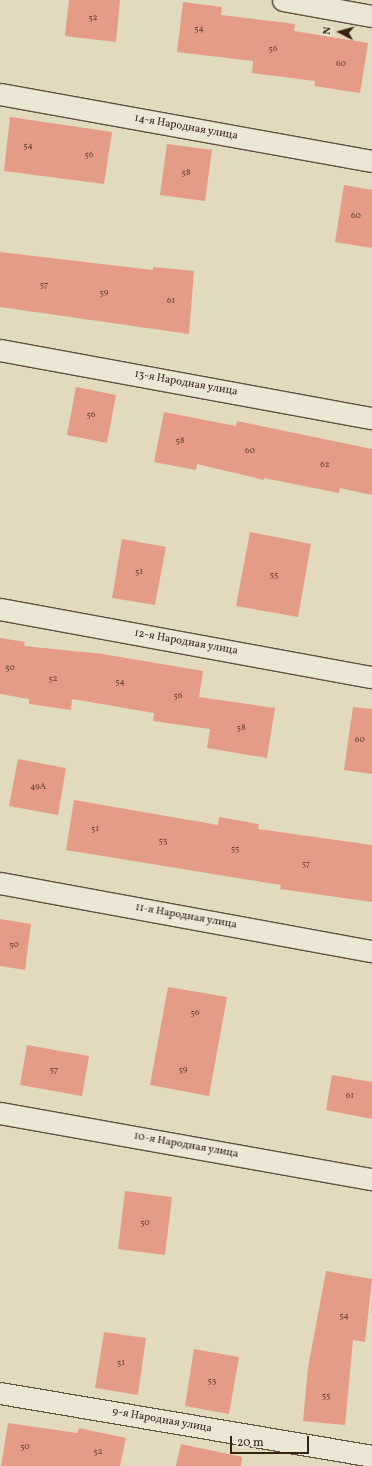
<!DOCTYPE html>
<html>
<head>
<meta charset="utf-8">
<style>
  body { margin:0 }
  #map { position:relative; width:372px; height:1466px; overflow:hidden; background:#e2dabf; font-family:Vollkorn,serif }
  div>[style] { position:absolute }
  .building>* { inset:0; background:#e49c86 }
  .roads { filter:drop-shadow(1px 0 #614f3e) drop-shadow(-1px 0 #614f3e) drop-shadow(0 1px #614f3e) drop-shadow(0 -1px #614f3e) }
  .street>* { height:21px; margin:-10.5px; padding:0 10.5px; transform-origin:10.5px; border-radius:10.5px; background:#ece7d5 }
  span { translate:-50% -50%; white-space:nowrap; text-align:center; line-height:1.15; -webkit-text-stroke:3px #ece7d5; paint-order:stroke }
  .number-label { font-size:9px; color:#624030 }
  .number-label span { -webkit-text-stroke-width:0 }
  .street-label { font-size:11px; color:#362113 }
  .north { position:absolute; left:320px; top:12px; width:40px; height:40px; -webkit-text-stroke:3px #ece7d5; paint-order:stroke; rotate:276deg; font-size:11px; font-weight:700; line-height:16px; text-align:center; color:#362113 }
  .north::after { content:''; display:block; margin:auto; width:14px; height:18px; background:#362113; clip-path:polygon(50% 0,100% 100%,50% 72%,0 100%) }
  .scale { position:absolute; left:230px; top:1436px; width:79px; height:18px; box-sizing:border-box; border:2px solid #362113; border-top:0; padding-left:5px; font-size:12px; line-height:14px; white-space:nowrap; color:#362113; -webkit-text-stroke:3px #ece7d5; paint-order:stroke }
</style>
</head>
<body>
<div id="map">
  <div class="building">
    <i style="clip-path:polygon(69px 0,120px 0,116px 42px,65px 36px)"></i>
    <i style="clip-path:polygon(183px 2px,222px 7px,221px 15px,295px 24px,294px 31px,368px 43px,360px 93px,314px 86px,315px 81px,252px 73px,253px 61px,177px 52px)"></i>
    <i style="clip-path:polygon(10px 117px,112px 132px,104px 184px,4px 171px)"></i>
    <i style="clip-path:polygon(167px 144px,212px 150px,205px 201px,160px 195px)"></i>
    <i style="clip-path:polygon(344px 185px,372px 190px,372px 248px,335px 242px)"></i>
    <i style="clip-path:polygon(0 252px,153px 270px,153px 267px,194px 271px,189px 334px,0 307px)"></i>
    <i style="clip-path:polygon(76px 387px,116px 395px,107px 443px,67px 435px)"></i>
    <i style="clip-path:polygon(164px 412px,236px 426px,237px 421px,372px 449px,372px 495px,340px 488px,339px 493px,264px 478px,264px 480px,197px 464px,196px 470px,154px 462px)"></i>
    <i style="clip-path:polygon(250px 532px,311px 544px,298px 617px,236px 606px)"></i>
    <i style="clip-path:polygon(122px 539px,166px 547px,155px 605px,112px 598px)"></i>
    <i style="clip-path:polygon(0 638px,25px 642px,24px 646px,103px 654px,203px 671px,199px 697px,275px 708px,267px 758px,207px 748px,210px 729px,153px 721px,154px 713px,72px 699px,71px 710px,29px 704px,29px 699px,0 694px)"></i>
    <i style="clip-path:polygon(353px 707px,372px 709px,372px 774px,344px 770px)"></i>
    <i style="clip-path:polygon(18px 759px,66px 768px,58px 815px,9px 806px)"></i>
    <i style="clip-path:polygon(74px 800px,218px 825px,219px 817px,259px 824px,258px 829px,372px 845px,372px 902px,280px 889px,281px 885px,66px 850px)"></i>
    <i style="clip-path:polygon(0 919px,31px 924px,25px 970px,0 966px)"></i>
    <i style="clip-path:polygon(168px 987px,227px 997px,209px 1096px,150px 1085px)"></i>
    <i style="clip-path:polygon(27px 1045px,89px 1056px,82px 1096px,20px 1085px)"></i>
    <i style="clip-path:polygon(332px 1075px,372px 1082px,372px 1119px,326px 1110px)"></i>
    <i style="clip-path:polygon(125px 1191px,172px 1197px,165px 1255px,118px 1249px)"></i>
    <i style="clip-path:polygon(326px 1271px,372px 1279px,365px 1342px,353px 1340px,345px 1425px,303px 1421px,308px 1368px)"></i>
    <i style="clip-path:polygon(104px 1332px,146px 1338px,138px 1395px,95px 1388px)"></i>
    <i style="clip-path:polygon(194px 1349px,239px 1357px,229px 1414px,185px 1406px)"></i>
    <i style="clip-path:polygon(8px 1423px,77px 1433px,79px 1428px,126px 1438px,120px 1466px,1px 1466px)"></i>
    <i style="clip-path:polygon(181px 1444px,242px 1457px,241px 1466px,176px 1466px)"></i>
  </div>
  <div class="roads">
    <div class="street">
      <i style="left:283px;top:0;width:90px;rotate:10.2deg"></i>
      <i style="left:0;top:94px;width:378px;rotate:10.2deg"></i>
      <i style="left:0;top:350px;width:378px;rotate:10.4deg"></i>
      <i style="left:0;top:609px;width:378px;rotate:10.4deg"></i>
      <i style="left:0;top:883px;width:378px;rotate:10.4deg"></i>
      <i style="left:0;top:1113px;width:378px;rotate:10.1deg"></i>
      <i style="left:0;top:1393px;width:377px;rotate:9.6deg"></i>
    </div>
  </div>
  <div class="number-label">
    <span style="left:93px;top:18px">52</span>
    <span style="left:199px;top:29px">54</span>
    <span style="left:273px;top:49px">56</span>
    <span style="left:341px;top:64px">60</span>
    <span style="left:28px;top:146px">54</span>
    <span style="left:89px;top:155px">56</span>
    <span style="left:186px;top:173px">58</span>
    <span style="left:356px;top:216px">60</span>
    <span style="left:44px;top:285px">57</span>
    <span style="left:104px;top:293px">59</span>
    <span style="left:171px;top:301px">61</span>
    <span style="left:91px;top:415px">56</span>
    <span style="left:180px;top:441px">58</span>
    <span style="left:250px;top:451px">60</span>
    <span style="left:325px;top:465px">62</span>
    <span style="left:139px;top:572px">51</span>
    <span style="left:274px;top:575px">55</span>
    <span style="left:10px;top:668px">50</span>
    <span style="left:53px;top:679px">52</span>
    <span style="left:120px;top:682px">54</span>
    <span style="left:178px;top:696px">56</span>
    <span style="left:241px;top:728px">58</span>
    <span style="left:360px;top:740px">60</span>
    <span style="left:38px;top:787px">49А</span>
    <span style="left:95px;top:829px">51</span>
    <span style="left:163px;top:841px">53</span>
    <span style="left:235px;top:849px">55</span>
    <span style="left:306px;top:864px">57</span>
    <span style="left:14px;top:945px">50</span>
    <span style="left:195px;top:1013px">56</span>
    <span style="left:54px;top:1070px">57</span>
    <span style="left:183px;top:1070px">59</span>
    <span style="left:350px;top:1096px">61</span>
    <span style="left:145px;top:1223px">50</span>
    <span style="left:344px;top:1316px">54</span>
    <span style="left:121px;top:1363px">51</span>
    <span style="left:212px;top:1381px">53</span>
    <span style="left:326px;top:1396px">55</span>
    <span style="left:25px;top:1447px">50</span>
    <span style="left:98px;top:1452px">52</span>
  </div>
  <div class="street-label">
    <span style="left:186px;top:128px;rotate:10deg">14-я Народная улица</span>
    <span style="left:186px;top:384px;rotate:10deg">13-я Народная улица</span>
    <span style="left:186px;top:643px;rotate:10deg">12-я Народная улица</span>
    <span style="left:186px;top:917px;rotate:10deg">11-я Народная улица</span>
    <span style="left:186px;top:1146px;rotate:10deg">10-я Народная улица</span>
    <span style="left:162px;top:1421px;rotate:10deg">9-я Народная улица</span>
  </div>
  <div class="north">N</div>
  <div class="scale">20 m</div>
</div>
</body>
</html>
